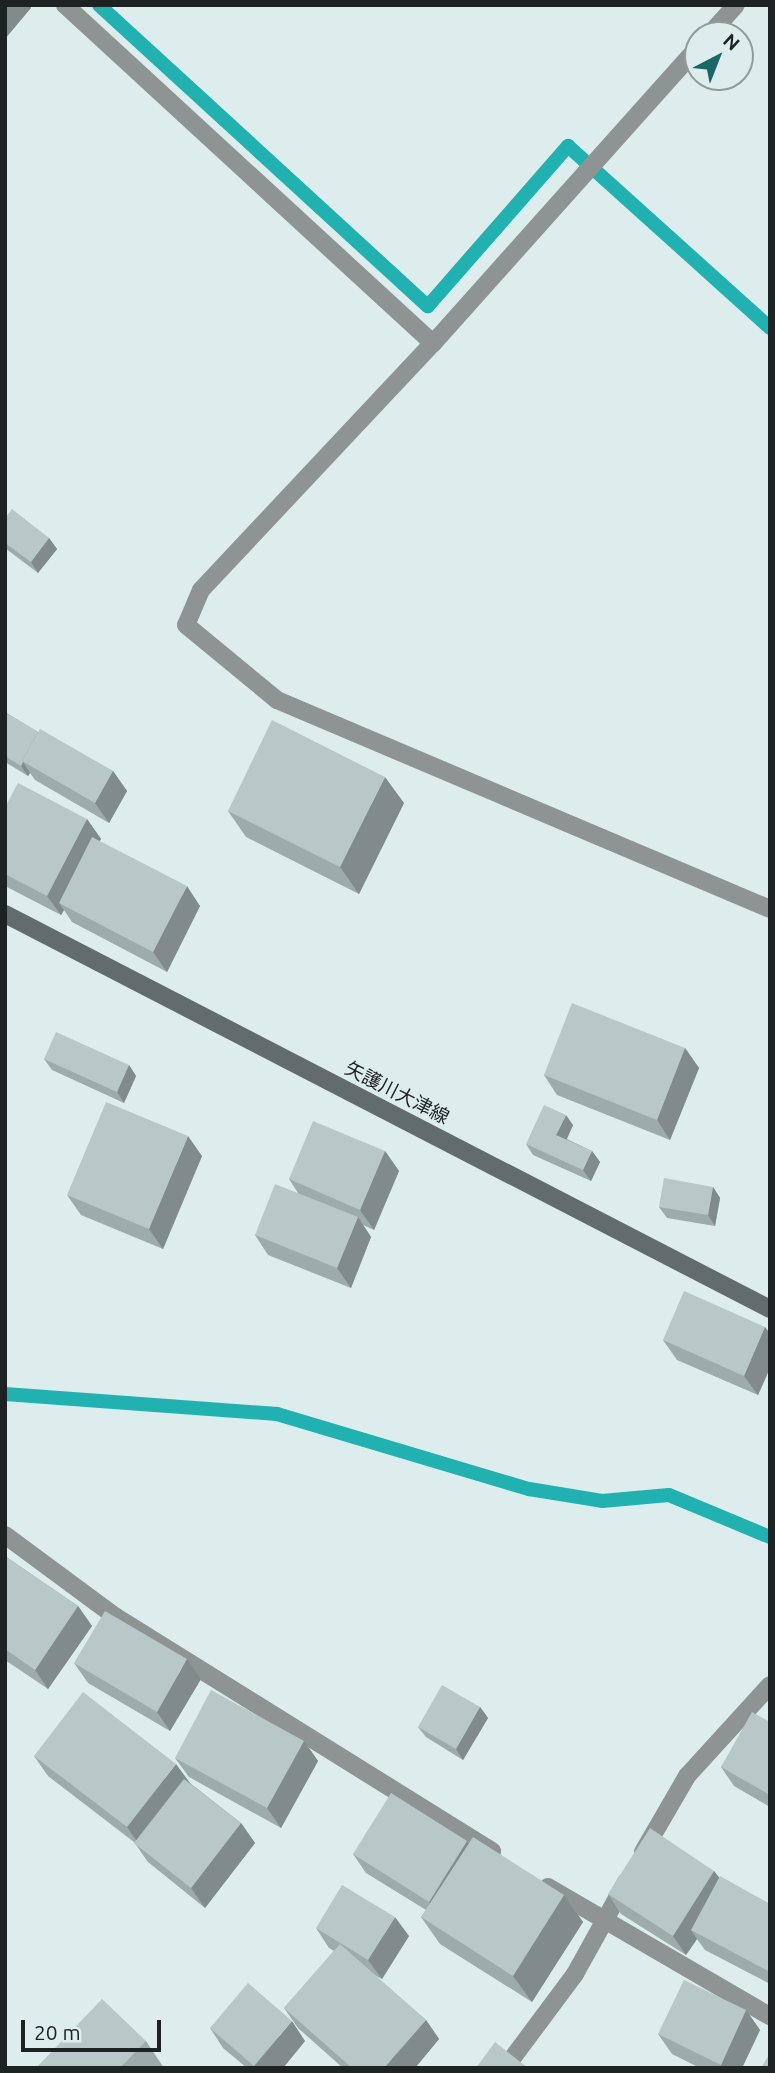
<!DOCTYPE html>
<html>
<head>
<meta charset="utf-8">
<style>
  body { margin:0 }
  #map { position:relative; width:775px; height:2073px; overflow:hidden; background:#ddecec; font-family:Ubuntu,"Noto Sans JP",sans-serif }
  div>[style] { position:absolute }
  .stream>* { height:14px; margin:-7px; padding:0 7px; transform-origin:7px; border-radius:7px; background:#20b1b0 }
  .street>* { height:18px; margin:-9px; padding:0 9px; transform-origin:9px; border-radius:9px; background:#8e9494 }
  .secondary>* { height:18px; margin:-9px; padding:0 9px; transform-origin:9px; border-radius:9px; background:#636c6c }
  .wall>* { inset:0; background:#9eabab }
  .shaded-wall>* { inset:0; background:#818b8b }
  .building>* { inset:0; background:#b8c7c7 }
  span { translate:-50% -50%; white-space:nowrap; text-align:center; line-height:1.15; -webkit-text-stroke:5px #ddecec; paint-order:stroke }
  .street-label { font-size:19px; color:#1d2322 }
  .frame { position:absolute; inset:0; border:7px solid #1d2322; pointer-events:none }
  .north { position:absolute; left:684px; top:21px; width:70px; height:70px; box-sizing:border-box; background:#ddecec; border:2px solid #909c9b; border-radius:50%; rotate:42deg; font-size:19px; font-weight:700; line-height:28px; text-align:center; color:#1d2322 }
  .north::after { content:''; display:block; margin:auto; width:24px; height:32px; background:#1a6767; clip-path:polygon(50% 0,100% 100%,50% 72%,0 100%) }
  .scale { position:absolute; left:21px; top:2020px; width:140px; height:32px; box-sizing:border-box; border:4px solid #1d2322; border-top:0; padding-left:9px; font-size:21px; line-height:24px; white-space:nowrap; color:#1d2322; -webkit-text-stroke:5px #ddecec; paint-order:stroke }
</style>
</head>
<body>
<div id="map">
  <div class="stream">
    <i style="left:99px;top:5px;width:446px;rotate:42.5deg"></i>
    <i style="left:428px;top:306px;width:213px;rotate:-48.8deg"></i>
    <i style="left:568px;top:146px;width:272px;rotate:42deg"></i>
    <i style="left:5px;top:1394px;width:273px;rotate:4.2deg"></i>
    <i style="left:277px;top:1414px;width:263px;rotate:16.6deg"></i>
    <i style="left:529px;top:1489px;width:74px;rotate:9.3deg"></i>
    <i style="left:602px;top:1501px;width:67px;rotate:-5.1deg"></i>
    <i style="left:669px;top:1495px;width:109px;rotate:22.6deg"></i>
  </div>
  <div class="street">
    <i style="left:65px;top:5px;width:500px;rotate:42.6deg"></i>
    <i style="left:709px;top:35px;width:40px;rotate:-48deg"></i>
    <i style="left:698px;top:47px;width:397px;rotate:131.8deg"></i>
    <i style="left:433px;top:343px;width:339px;rotate:133.2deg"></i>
    <i style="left:201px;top:590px;width:38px;rotate:113deg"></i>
    <i style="left:186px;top:625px;width:118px;rotate:39.5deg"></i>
    <i style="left:277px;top:700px;width:535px;rotate:22.97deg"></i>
    <i style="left:5px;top:1535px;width:138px;rotate:36.5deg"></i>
    <i style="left:116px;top:1617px;width:443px;rotate:31.9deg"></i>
    <i style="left:643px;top:1852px;width:88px;rotate:-59.9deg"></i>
    <i style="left:687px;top:1776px;width:123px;rotate:-47.6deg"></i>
    <i style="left:548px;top:1887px;width:257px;rotate:30.2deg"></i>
    <i style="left:505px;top:2068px;width:117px;rotate:-53.3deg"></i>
    <i style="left:575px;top:1974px;width:105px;rotate:-61deg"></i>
  </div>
  <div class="secondary">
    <i style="left:5px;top:914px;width:861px;rotate:27.31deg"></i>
  </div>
  <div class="wall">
    <i style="clip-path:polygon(5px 518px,49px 538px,57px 549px,38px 573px,5px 548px)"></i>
    <i style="clip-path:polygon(5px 712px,38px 732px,113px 771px,127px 791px,109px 823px,35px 780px,30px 773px,28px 776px,5px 762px)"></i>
    <i style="clip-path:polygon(404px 803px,359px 894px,246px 837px,228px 811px)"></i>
    <i style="clip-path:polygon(5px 807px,87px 819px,101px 839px,99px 841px,200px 906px,167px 972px,72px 922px,64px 910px,61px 915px,5px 886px)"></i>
    <i style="clip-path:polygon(685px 1048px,699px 1068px,670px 1140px,557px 1095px,544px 1075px)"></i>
    <i style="clip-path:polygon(44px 1059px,129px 1065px,136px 1076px,124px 1103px,52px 1070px)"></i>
    <i style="clip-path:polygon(573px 1125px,567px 1139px,592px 1151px,600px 1162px,591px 1181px,533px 1155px,526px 1144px)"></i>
    <i style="clip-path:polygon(385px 1151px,399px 1171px,374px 1230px,363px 1225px,371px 1237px,351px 1288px,268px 1255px,255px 1235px,298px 1193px,289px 1179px)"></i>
    <i style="clip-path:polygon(202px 1156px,163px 1249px,81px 1215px,67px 1195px)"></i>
    <i style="clip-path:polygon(713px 1187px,720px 1198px,715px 1226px,667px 1218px,659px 1207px)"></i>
    <i style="clip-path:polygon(765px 1327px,770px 1334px,770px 1368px,758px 1395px,677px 1360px,663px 1340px)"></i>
    <i style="clip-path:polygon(5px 1556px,78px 1606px,92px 1626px,48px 1689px,5px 1660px)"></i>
    <i style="clip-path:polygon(74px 1663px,201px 1679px,170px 1731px,88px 1683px)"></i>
    <i style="clip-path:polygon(480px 1707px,488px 1718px,463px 1760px,426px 1737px,418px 1727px)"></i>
    <i style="clip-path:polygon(770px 1722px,770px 1807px,734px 1786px,721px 1767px)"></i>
    <i style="clip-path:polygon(304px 1741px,318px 1761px,281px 1828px,189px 1777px,175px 1758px)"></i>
    <i style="clip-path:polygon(34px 1756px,190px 1783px,241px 1823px,255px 1843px,205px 1908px,148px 1862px,134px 1842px,48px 1776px)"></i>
    <i style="clip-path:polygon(467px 1841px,469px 1843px,564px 1895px,583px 1922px,532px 2002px,440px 1944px,421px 1917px,426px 1910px,366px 1873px,353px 1854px)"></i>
    <i style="clip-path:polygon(714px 1871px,719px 1877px,770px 1904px,770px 1984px,705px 1950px,697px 1939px,686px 1955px,621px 1914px,608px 1894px)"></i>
    <i style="clip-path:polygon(316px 1928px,409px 1936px,382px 1979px,374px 1975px,426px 2020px,439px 2039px,415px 2068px,343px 2068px,298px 2028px,284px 2008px,334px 1951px,329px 1948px)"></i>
    <i style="clip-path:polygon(746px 2010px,760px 2030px,742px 2068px,700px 2068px,672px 2054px,658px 2034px)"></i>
    <i style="clip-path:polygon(210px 2028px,305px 2041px,283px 2068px,247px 2068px,223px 2048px)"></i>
    <i style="clip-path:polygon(146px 2041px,164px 2068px,36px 2068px)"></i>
  </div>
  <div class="shaded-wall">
    <i style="clip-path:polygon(5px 5px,30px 5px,31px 8px,5px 39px)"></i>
    <i style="clip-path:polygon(49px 538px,57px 549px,38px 573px,31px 562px)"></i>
    <i style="clip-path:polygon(23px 762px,30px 773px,28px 776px,21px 766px)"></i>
    <i style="clip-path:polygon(113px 771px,127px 791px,109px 823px,95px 803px)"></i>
    <i style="clip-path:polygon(385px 777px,404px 803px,359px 894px,340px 867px)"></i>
    <i style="clip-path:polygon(87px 819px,101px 839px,66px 906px,59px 903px,64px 910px,61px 915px,47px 896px)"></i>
    <i style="clip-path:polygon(187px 886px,200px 906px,167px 972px,153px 952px)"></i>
    <i style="clip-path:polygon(685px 1048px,699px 1068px,670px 1140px,657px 1120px)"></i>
    <i style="clip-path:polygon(129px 1065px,136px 1076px,124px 1103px,117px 1092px)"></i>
    <i style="clip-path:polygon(566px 1115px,573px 1125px,564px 1145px,556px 1135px)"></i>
    <i style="clip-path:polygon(188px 1136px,202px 1156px,163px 1249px,149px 1229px)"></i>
    <i style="clip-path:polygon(385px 1151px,399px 1171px,374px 1230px,360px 1210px)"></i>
    <i style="clip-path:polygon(592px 1151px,600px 1162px,591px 1181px,583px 1170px)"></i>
    <i style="clip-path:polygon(713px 1187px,720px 1198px,715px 1226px,708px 1215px)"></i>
    <i style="clip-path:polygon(358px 1217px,371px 1237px,351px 1288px,337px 1268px)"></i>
    <i style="clip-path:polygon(765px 1327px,770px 1334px,770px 1368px,758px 1395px,744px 1376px)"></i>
    <i style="clip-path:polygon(78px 1606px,92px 1626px,48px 1689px,35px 1670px)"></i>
    <i style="clip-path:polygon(187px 1659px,201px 1679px,170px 1731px,157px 1712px)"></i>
    <i style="clip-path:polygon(480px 1707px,488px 1718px,463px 1760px,456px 1749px)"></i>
    <i style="clip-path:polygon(304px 1741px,318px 1761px,281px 1828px,267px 1808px)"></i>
    <i style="clip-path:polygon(176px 1764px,190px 1783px,141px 1847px,127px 1827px)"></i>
    <i style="clip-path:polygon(241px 1823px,255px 1843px,205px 1908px,191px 1888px)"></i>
    <i style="clip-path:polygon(467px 1841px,481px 1861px,443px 1921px,429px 1902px)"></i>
    <i style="clip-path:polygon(714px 1871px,728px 1890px,691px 1930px,697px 1939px,686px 1955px,673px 1936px)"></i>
    <i style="clip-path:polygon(564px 1895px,583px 1922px,532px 2002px,513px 1976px)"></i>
    <i style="clip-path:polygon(395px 1917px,409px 1936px,382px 1979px,368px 1960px)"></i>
    <i style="clip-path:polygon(746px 2010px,760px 2030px,742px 2068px,723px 2068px,721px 2065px)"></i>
    <i style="clip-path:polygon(426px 2020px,439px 2039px,415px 2068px,384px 2068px)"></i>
    <i style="clip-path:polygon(292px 2021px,305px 2041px,283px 2068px,255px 2068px,254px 2066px)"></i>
  </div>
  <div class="building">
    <i style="clip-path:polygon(12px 509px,49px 538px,31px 562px,5px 543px,5px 518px)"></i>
    <i style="clip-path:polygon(5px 712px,38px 732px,22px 761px,23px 762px,21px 766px,5px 756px)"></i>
    <i style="clip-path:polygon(272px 720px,385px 777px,340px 867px,228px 811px)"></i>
    <i style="clip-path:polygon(40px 729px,113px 771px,95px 803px,22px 761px)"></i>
    <i style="clip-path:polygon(18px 783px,87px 819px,47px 896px,5px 874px,5px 807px)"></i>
    <i style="clip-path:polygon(92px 837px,187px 886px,153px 952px,59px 903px)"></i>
    <i style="clip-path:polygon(572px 1003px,685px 1048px,657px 1120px,544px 1075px)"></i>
    <i style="clip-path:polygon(56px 1032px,129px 1065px,117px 1092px,44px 1059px)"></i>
    <i style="clip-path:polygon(106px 1102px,188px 1136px,149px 1229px,67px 1195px)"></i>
    <i style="clip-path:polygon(544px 1105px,566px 1115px,556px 1135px,592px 1151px,583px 1170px,526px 1144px)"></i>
    <i style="clip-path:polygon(313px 1121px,385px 1151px,360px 1210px,289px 1179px)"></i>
    <i style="clip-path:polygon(664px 1178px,713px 1187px,708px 1215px,659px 1207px)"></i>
    <i style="clip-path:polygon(275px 1184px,358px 1217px,337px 1268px,255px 1235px)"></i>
    <i style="clip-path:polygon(684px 1291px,765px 1327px,744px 1376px,663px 1340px)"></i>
    <i style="clip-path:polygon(5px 1556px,78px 1606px,35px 1670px,5px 1649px)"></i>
    <i style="clip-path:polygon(105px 1611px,187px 1659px,157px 1712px,74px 1663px)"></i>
    <i style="clip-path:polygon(442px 1685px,480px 1707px,456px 1749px,418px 1727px)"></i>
    <i style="clip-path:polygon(211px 1690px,304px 1741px,267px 1808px,175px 1758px)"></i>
    <i style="clip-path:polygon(83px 1692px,176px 1764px,127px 1827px,34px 1756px)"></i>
    <i style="clip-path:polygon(752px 1712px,770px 1722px,770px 1795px,721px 1767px)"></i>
    <i style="clip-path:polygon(184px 1779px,241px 1823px,191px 1888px,134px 1843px)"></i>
    <i style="clip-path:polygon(391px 1793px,467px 1841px,429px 1902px,353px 1854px)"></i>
    <i style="clip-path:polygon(650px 1828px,714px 1871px,673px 1936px,608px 1894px)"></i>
    <i style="clip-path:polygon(473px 1837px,564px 1895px,513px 1976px,421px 1917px)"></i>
    <i style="clip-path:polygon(720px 1876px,770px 1904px,770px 1972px,691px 1930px)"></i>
    <i style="clip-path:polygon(342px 1885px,395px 1917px,368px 1960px,316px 1928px)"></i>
    <i style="clip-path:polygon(340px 1944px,426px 2020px,384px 2068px,352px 2068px,284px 2008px)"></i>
    <i style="clip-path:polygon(684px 1980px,746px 2010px,721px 2065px,658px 2034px)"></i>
    <i style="clip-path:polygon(248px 1983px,292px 2021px,254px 2066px,210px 2028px)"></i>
    <i style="clip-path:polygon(102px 1999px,146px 2041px,120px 2068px,36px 2068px)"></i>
    <i style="clip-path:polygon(495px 2042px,528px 2068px,476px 2068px)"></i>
    <i style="clip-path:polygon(770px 2053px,770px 2068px,761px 2068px)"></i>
  </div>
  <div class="street-label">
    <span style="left:397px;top:1093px;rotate:27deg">矢護川大津線</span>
  </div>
  <div class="frame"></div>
  <div class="north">N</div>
  <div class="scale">20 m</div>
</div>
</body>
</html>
